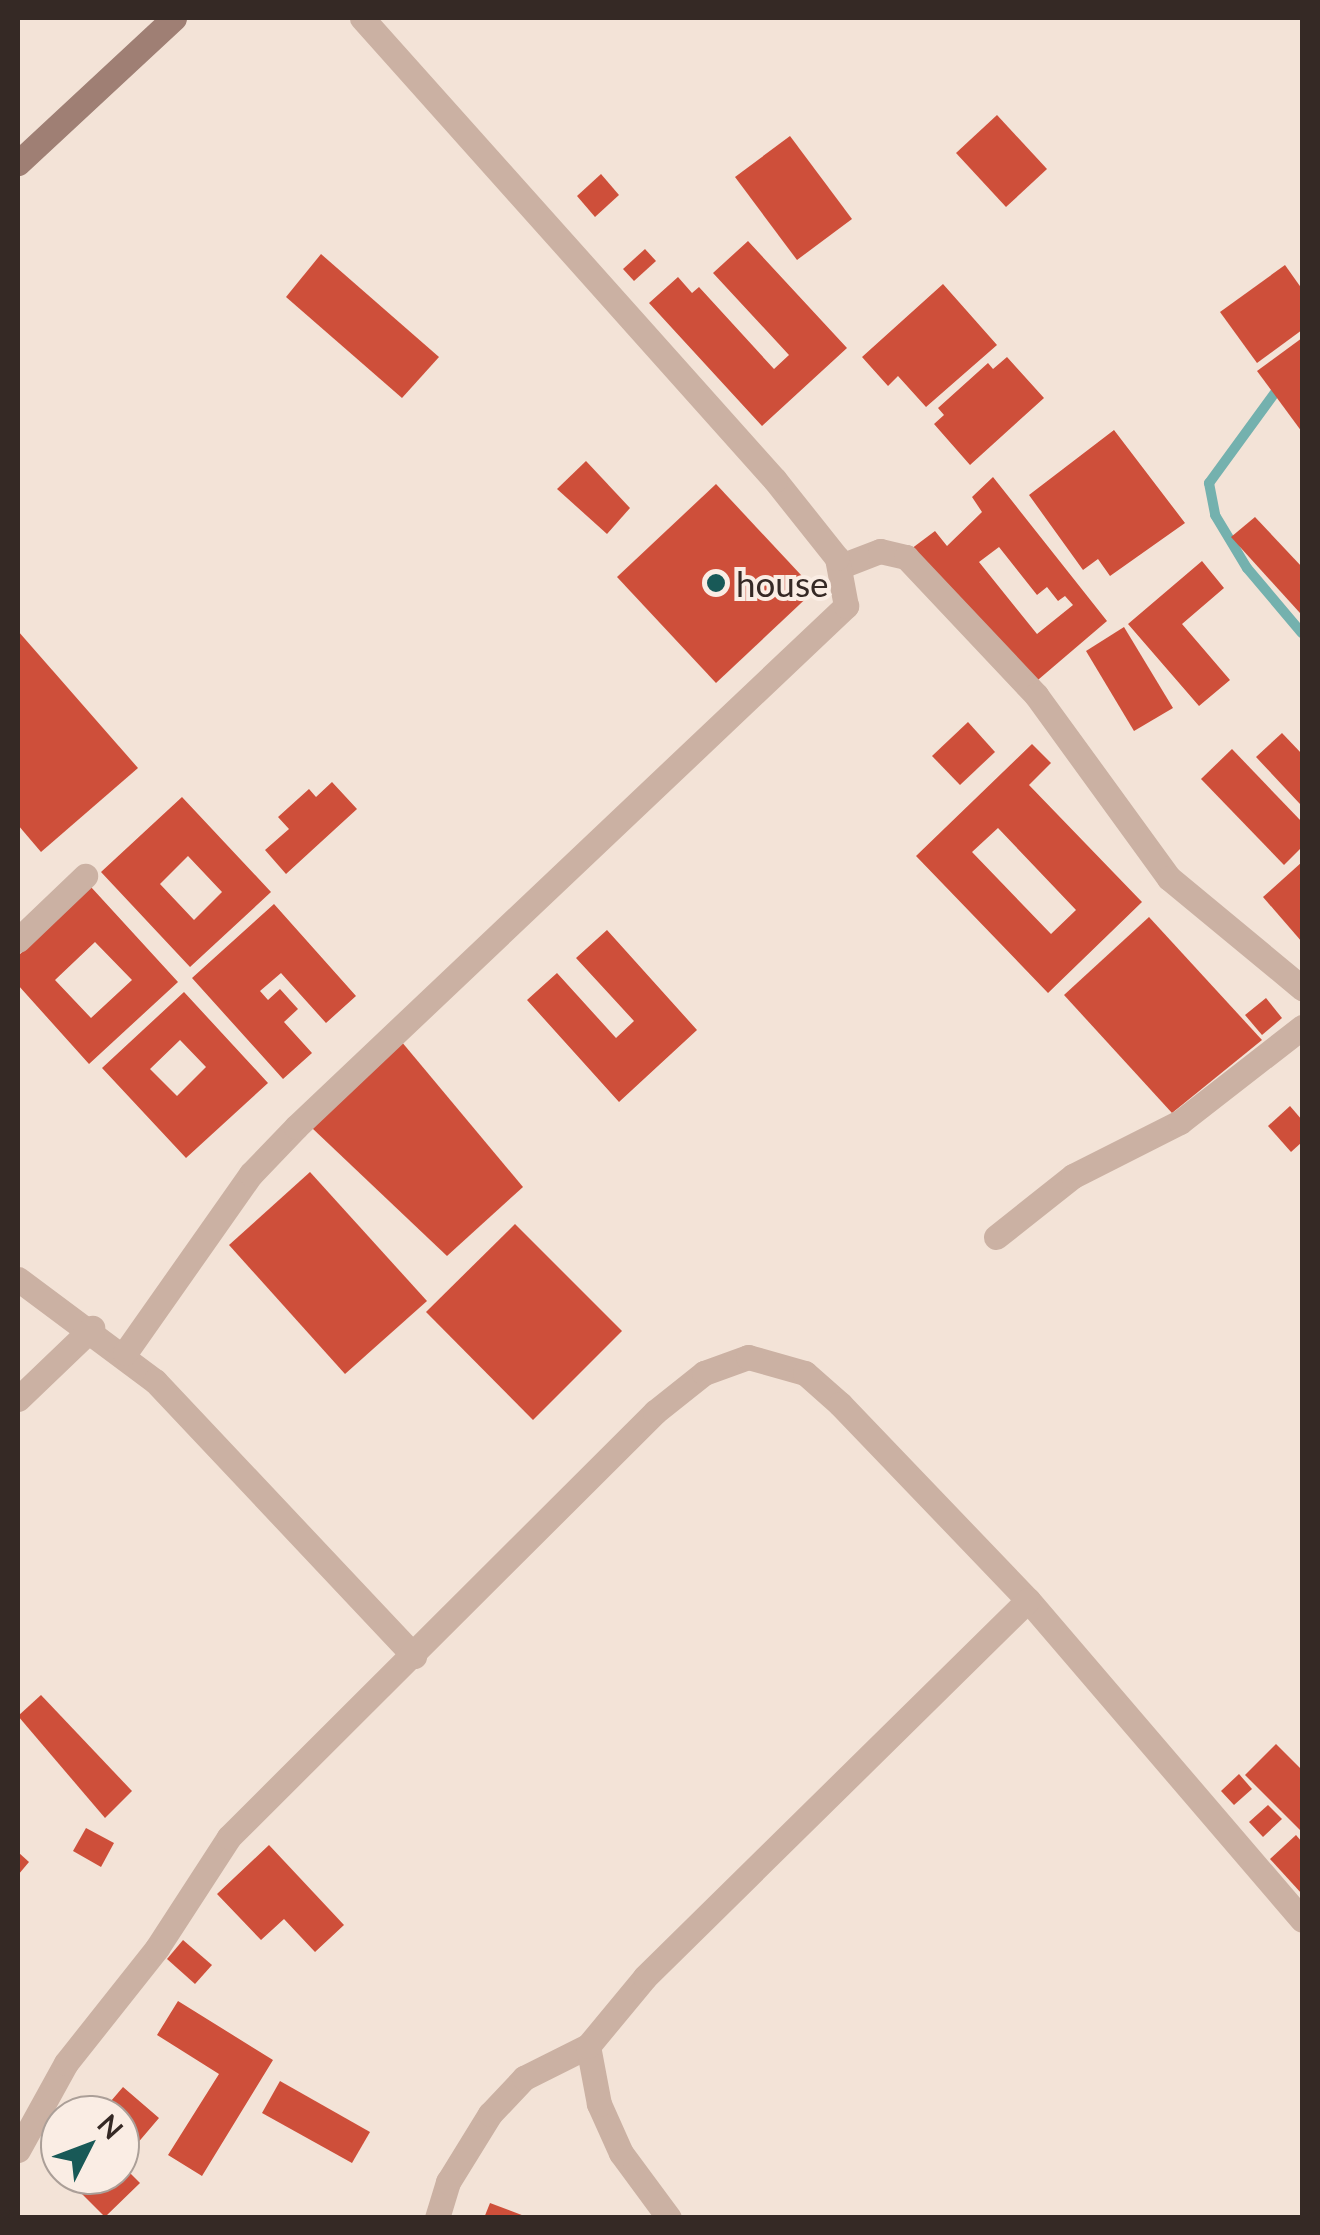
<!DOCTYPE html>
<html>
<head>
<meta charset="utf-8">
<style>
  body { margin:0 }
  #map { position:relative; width:1320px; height:2235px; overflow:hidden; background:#f3e3d7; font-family:Lato,sans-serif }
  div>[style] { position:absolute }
  .stream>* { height:10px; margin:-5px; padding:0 5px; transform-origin:5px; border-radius:5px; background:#74b1ae }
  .building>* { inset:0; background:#ce4f3a }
  .street>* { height:25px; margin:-12.5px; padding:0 12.5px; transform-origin:12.5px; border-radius:12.5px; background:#cbb1a3 }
  .secondary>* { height:25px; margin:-12.5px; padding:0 12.5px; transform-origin:12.5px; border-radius:12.5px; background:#9f7f74 }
  .dots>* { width:28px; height:28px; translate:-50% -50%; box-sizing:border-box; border:5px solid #faede4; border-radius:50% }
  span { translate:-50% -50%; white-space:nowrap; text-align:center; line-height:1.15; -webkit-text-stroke:8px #faede4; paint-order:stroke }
  .poi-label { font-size:35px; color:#352925 }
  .left { translate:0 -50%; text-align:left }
  .frame { position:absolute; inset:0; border:20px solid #352925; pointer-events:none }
  .north { position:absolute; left:40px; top:2095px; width:100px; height:100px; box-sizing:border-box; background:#faede4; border:2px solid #ab9f98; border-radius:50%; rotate:48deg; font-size:28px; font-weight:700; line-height:40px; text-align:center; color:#352925 }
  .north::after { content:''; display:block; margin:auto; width:35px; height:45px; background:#185957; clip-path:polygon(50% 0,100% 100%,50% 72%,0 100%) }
</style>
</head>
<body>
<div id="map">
  <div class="stream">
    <i style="left:1282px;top:383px;width:124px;rotate:126.1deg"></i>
    <i style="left:1209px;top:483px;width:33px;rotate:79deg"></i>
    <i style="left:1215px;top:515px;width:62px;rotate:58.9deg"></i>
    <i style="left:1247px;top:568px;width:85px;rotate:49.8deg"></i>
  </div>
  <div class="building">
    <i style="clip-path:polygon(997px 115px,1047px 169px,1006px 207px,956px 153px)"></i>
    <i style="clip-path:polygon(790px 136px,852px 219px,797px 260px,735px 177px)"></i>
    <i style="clip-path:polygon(601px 174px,619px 195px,595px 217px,577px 196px)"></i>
    <i style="clip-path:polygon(748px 241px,847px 348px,762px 426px,649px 303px,678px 277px,692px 293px,699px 287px,774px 369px,789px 355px,713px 273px)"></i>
    <i style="clip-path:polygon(645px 249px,656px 261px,634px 281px,623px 269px)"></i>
    <i style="clip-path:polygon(321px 254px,439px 357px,402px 398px,286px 297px)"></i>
    <i style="clip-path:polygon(1285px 265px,1302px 289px,1302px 330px,1257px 363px,1220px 312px)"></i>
    <i style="clip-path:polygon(943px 284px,997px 345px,926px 407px,898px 376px,888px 386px,862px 357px)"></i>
    <i style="clip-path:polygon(1302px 338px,1302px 432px,1257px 371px)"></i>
    <i style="clip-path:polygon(1007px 357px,1044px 398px,970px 465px,934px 424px,944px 415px,938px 408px,988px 363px,993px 369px)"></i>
    <i style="clip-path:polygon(1114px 430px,1185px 523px,1110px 576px,1098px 559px,1083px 570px,1029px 495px)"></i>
    <i style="clip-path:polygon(586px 461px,630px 508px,607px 534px,557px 489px)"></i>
    <i style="clip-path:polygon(evenodd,993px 477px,1107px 621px,1032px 685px,911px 549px,935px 531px,947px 546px,982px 512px,972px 497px,993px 477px,999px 547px,1037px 595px,1047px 587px,1058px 601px,1065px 596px,1073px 605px,1037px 634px,979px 562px,999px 547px)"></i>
    <i style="clip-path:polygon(716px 484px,815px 590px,716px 683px,617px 577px)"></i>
    <i style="clip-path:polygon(1255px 517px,1302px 567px,1300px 613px,1231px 537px)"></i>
    <i style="clip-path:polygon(1202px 561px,1224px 588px,1182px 624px,1230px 680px,1199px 706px,1128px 624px)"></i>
    <i style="clip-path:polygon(1124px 627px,1173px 708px,1134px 731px,1086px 651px)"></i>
    <i style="clip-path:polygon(18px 631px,138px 768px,41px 852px,18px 825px)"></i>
    <i style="clip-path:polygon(968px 722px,995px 752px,960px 785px,932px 756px)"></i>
    <i style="clip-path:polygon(1282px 733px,1302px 754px,1300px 804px,1256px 757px)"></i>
    <i style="clip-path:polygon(evenodd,1032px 744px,1051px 763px,1029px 785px,1142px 902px,1048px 993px,916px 856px,1032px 744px,998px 828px,1076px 910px,1051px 934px,972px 852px,998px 828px)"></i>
    <i style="clip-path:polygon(1232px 749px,1302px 822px,1302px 847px,1284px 865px,1201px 779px)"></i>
    <i style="clip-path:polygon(332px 782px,357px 809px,286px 874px,265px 850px,289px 829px,278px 817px,309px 789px,316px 797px)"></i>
    <i style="clip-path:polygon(evenodd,182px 797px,271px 892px,190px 967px,101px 872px,182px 797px,188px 856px,222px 892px,194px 920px,160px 884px,188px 856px)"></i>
    <i style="clip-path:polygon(1302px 862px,1302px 942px,1263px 897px)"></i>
    <i style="clip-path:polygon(evenodd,91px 887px,178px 982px,89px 1064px,18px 985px,18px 956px,91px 887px,95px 942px,132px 980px,91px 1018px,55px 980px,95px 942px)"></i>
    <i style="clip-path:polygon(274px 904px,356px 996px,326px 1023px,281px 973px,260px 991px,268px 1000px,280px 989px,298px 1009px,284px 1022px,312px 1053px,283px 1079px,192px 978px)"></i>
    <i style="clip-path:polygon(1149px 917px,1262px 1040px,1172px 1113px,1064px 995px)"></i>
    <i style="clip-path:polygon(607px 930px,697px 1030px,619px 1102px,527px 1000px,557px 973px,616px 1038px,634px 1021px,576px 958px)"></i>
    <i style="clip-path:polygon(evenodd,184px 992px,268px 1083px,186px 1158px,102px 1068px,184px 992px,180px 1040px,206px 1067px,177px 1096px,150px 1069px,180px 1040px)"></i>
    <i style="clip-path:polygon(1266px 998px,1282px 1018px,1262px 1035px,1245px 1015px)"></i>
    <i style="clip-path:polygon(401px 1041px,523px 1187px,447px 1256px,312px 1128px)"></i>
    <i style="clip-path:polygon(1290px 1106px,1302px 1120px,1302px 1142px,1291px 1152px,1268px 1126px)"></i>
    <i style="clip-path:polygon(310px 1172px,427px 1301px,345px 1374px,229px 1245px)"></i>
    <i style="clip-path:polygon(515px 1224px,622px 1331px,533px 1420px,426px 1312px)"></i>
    <i style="clip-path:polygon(41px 1695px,132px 1791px,105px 1818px,18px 1716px)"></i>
    <i style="clip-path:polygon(1276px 1744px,1302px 1770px,1302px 1832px,1245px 1775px)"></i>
    <i style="clip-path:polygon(1239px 1774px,1252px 1789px,1234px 1805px,1221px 1791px)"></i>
    <i style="clip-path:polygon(1268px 1805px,1282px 1819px,1263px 1837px,1249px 1822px)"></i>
    <i style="clip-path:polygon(86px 1828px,114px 1843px,101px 1867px,73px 1851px)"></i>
    <i style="clip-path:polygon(1296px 1835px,1302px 1842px,1302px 1894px,1270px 1859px)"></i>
    <i style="clip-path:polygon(269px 1845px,344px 1925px,315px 1952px,284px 1919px,261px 1940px,217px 1894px)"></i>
    <i style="clip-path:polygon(18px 1852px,29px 1862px,18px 1875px)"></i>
    <i style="clip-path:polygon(183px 1940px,212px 1965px,195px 1984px,167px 1959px)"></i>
    <i style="clip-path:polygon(178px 2001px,273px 2060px,202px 2176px,168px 2155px,219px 2074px,157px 2035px)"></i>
    <i style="clip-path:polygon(280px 2081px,370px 2132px,352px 2163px,262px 2113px)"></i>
    <i style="clip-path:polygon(123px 2087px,159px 2118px,130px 2152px,120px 2144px,120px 2115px,99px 2115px)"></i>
    <i style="clip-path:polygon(60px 2146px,60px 2172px,47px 2159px)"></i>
    <i style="clip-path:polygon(120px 2163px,140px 2183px,105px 2217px,63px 2175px,120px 2175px)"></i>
    <i style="clip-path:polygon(490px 2203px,527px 2217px,527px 2218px,484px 2218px)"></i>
  </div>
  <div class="street">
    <i style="left:841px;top:566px;width:42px;rotate:-21deg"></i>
    <i style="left:880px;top:551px;width:27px;rotate:13deg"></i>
    <i style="left:906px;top:557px;width:190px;rotate:46.7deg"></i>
    <i style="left:1036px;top:695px;width:226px;rotate:54deg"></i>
    <i style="left:1169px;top:878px;width:173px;rotate:39.6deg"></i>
    <i style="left:18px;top:940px;width:93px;rotate:-43.7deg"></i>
    <i style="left:996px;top:1237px;width:98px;rotate:-38.4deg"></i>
    <i style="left:1073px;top:1176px;width:120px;rotate:-26.8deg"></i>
    <i style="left:1180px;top:1122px;width:155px;rotate:-37.9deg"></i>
    <i style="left:18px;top:1279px;width:171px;rotate:36.7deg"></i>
    <i style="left:155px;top:1381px;width:378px;rotate:46.7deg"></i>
    <i style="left:125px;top:1353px;width:219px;rotate:-54.9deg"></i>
    <i style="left:251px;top:1174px;width:65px;rotate:-46.2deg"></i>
    <i style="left:296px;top:1127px;width:758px;rotate:-43.45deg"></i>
    <i style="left:846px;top:606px;width:49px;rotate:-100.6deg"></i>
    <i style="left:837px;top:558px;width:100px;rotate:-128.5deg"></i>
    <i style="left:775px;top:480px;width:620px;rotate:-131.79deg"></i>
    <i style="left:18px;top:1399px;width:103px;rotate:-43.8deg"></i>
    <i style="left:18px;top:2150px;width:99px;rotate:-61.1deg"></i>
    <i style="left:66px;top:2063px;width:147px;rotate:-51.6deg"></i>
    <i style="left:157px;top:1948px;width:132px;rotate:-57deg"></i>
    <i style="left:229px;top:1837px;width:602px;rotate:-44.93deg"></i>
    <i style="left:655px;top:1412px;width:63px;rotate:-38.5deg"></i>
    <i style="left:704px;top:1373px;width:47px;rotate:-20deg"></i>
    <i style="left:748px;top:1357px;width:59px;rotate:15.7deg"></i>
    <i style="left:805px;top:1373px;width:47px;rotate:41.5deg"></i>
    <i style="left:840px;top:1404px;width:272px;rotate:46.2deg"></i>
    <i style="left:1028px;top:1600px;width:421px;rotate:49.4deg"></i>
    <i style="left:437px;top:2218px;width:38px;rotate:-73deg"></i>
    <i style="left:448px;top:2182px;width:80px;rotate:-58.3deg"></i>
    <i style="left:490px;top:2114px;width:50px;rotate:-46.6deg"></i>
    <i style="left:524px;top:2078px;width:72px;rotate:-26.6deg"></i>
    <i style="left:669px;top:2218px;width:81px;rotate:-126.4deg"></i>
    <i style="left:621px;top:2153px;width:54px;rotate:-114.2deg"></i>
    <i style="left:599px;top:2104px;width:59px;rotate:-100.7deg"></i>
    <i style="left:588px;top:2046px;width:89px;rotate:-50.4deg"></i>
    <i style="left:645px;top:1977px;width:537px;rotate:-44.55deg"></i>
  </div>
  <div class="secondary">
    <i style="left:18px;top:163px;width:213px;rotate:-42.9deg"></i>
  </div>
  <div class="dots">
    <i style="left:716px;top:583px;background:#185957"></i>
  </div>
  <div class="poi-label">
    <span class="left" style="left:736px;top:583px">house</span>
  </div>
  <div class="frame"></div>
  <div class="north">N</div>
</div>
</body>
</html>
